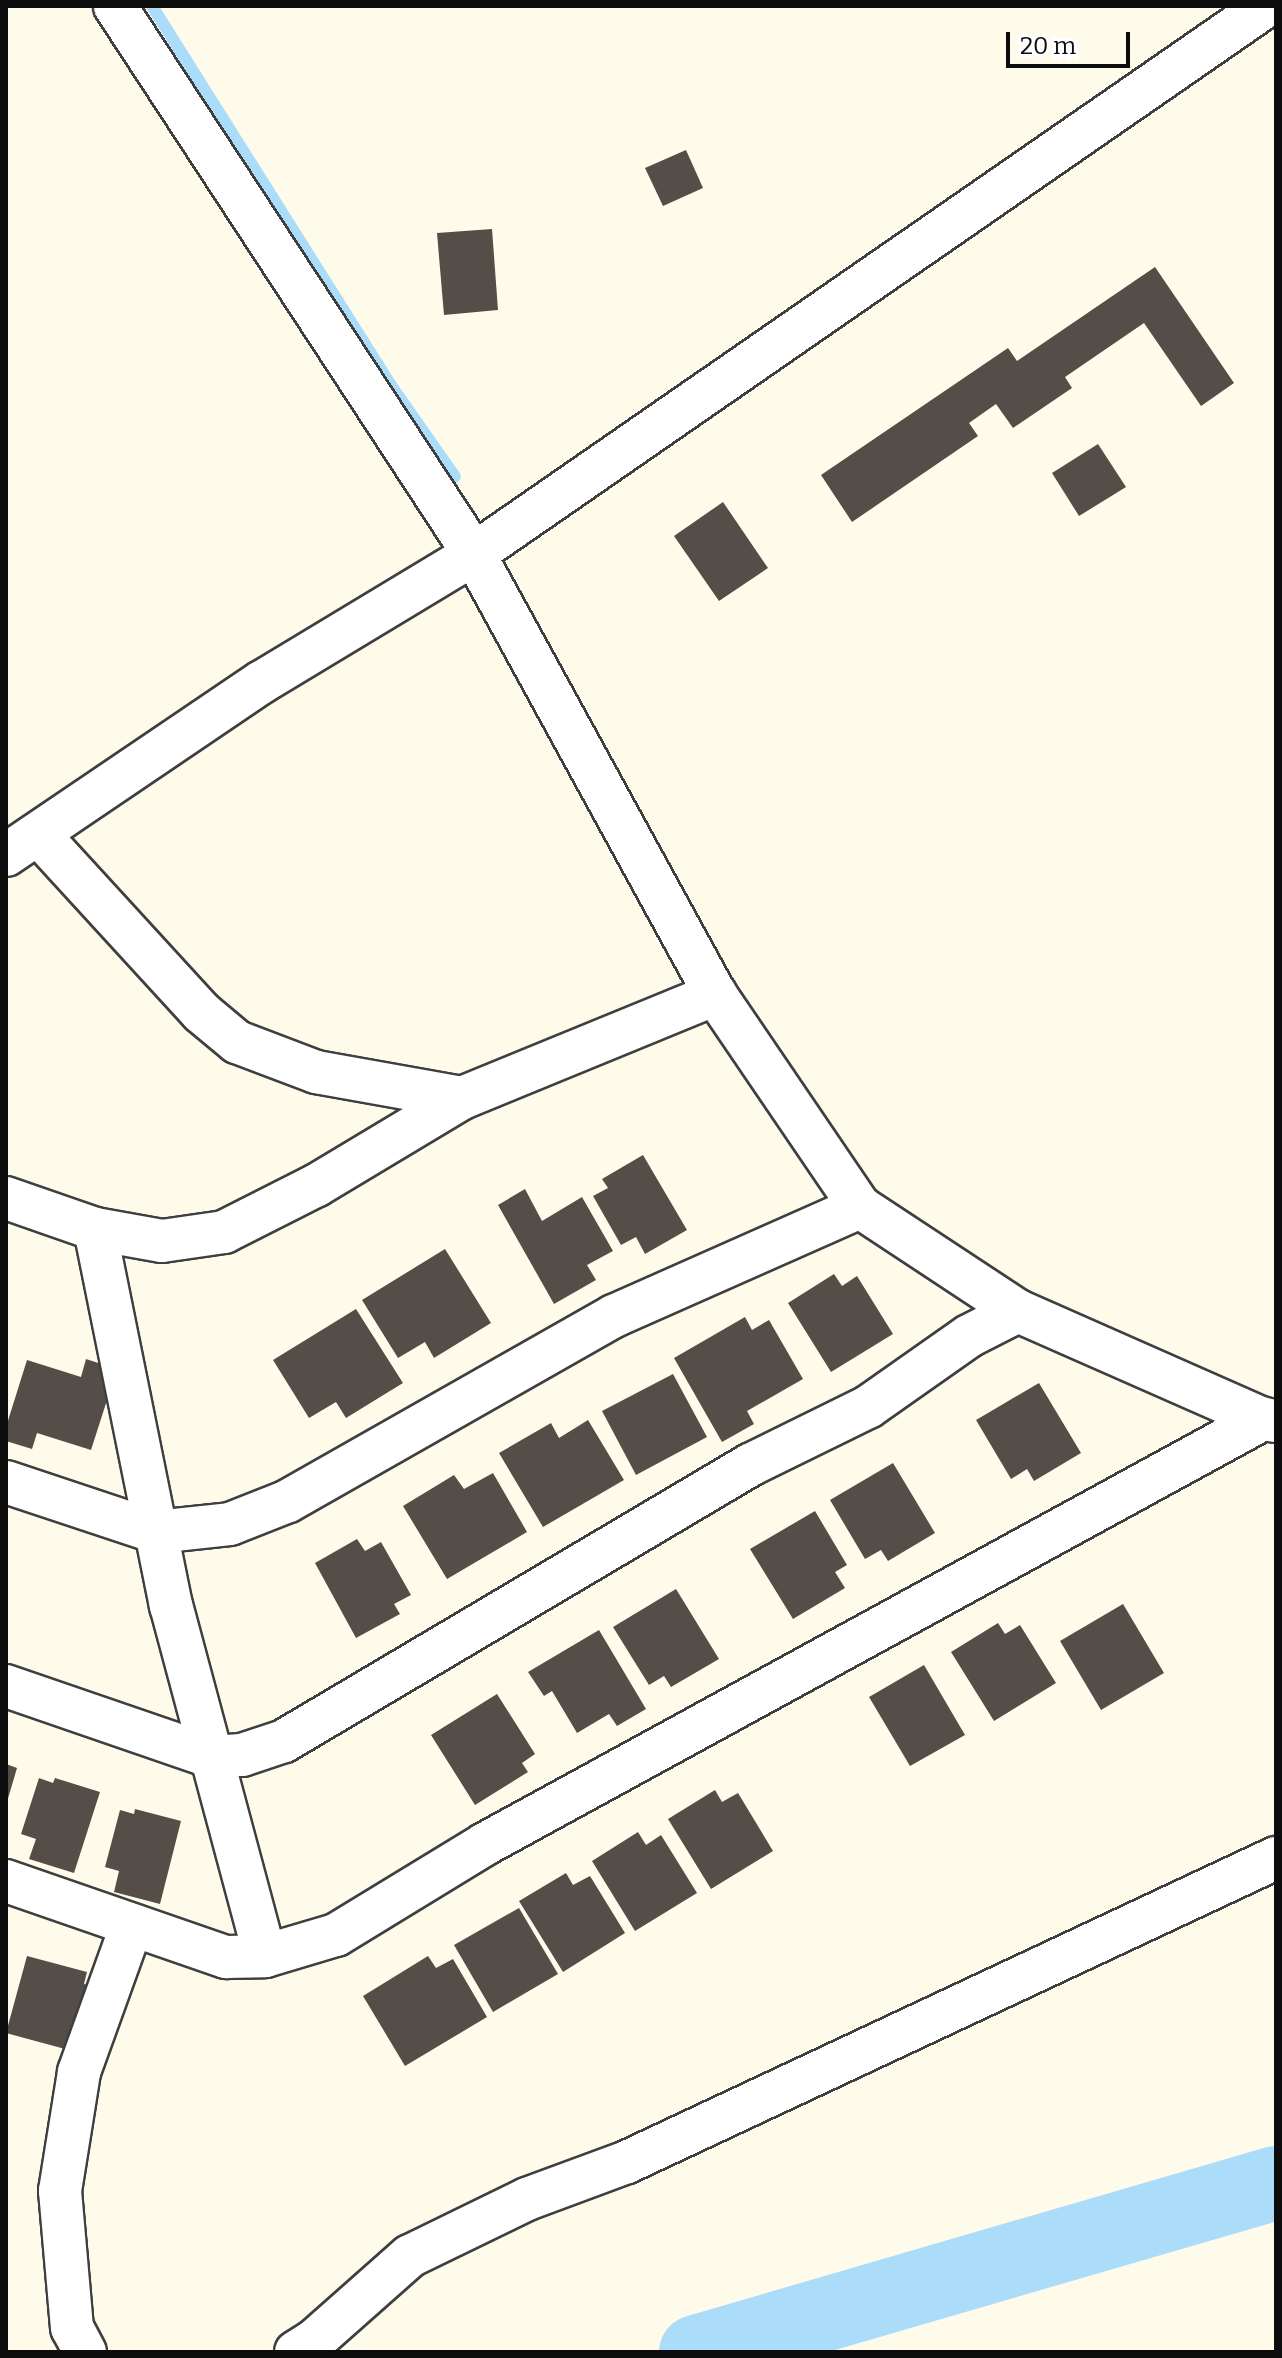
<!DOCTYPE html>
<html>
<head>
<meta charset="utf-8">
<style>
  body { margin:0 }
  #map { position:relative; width:1282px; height:2358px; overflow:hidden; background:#fffbeb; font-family:Bitter,serif }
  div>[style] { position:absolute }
  .stream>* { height:12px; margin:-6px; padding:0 6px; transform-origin:6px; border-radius:6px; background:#abdcfa }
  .river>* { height:74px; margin:-37px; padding:0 37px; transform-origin:37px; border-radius:37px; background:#abdcfa }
  .building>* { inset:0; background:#554d47 }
  .roads { filter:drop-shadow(2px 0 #3f3f3f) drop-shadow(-2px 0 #3f3f3f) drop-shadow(0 2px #3f3f3f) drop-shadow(0 -2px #3f3f3f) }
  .minor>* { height:42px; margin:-21px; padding:0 21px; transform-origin:21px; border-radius:21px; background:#fff }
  span { translate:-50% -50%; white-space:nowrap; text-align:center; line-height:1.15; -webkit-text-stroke:8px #fff; paint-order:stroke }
  .frame { position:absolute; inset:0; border:8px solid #0c0c0c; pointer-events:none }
  .scale { position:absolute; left:1006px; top:32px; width:124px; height:36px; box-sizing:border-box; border:4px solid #0c0c0c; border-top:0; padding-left:10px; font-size:24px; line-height:28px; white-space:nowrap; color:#0c0c0c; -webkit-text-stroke:6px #fff; paint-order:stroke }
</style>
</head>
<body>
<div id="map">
  <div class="stream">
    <i style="left:152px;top:6px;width:447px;rotate:57.8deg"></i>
    <i style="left:390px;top:384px;width:113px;rotate:55deg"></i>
  </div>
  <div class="river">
    <i style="left:696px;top:2352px;width:604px;rotate:-16.25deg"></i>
  </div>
  <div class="building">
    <i style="clip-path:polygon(686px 150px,703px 188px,663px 206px,645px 168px)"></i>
    <i style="clip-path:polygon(492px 229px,498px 310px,444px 315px,437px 233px)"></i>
    <i style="clip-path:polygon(1155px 267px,1234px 383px,1201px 406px,1144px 323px,1065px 377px,1072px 388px,1013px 428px,996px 404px,969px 423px,978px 436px,852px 522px,821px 475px,1008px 348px,1017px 361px)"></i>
    <i style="clip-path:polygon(1098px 444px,1126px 487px,1079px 516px,1052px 473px)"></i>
    <i style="clip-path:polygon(723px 502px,768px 568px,719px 601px,674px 536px)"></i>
    <i style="clip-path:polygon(643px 1155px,687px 1230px,645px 1254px,636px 1237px,621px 1245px,593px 1196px,608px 1188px,602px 1179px)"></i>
    <i style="clip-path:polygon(525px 1189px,542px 1221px,582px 1197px,613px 1251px,587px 1265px,596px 1280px,554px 1304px,498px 1205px)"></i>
    <i style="clip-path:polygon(445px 1249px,491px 1323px,434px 1358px,425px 1342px,398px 1358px,362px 1300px)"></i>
    <i style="clip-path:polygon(834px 1274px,842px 1286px,857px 1276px,893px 1334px,831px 1372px,788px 1303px)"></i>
    <i style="clip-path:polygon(356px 1309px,403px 1383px,346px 1418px,336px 1402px,309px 1418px,273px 1360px)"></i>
    <i style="clip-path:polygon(745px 1317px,752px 1330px,769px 1320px,803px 1379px,747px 1411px,754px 1424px,722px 1442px,674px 1358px)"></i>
    <i style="clip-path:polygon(86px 1359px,117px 1369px,91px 1450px,37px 1433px,32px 1449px,6px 1441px,6px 1427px,27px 1360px,81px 1377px)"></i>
    <i style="clip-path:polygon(673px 1374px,707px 1437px,636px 1475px,602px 1411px)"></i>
    <i style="clip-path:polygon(1039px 1383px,1081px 1453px,1034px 1481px,1027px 1469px,1011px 1479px,976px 1420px)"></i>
    <i style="clip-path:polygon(588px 1420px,624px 1480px,543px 1527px,499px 1453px,551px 1423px,559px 1438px)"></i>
    <i style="clip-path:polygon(893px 1463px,935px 1533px,888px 1561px,881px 1550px,865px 1559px,830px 1500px)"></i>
    <i style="clip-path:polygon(493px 1473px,527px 1532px,447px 1579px,403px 1506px,454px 1475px,464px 1489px)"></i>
    <i style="clip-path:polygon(815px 1511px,847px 1565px,835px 1572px,845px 1588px,793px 1619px,750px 1549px)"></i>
    <i style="clip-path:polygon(357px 1539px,365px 1551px,381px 1542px,411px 1595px,394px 1604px,400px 1614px,356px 1638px,315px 1563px)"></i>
    <i style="clip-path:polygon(676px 1589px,719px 1659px,671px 1687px,664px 1676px,649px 1685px,613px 1627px)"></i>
    <i style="clip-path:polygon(1123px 1604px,1164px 1673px,1101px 1710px,1060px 1641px)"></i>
    <i style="clip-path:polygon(998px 1623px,1005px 1634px,1020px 1625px,1056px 1683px,994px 1721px,951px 1652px)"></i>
    <i style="clip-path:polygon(599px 1630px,646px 1709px,617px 1726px,609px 1714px,577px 1733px,552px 1691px,544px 1696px,528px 1672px)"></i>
    <i style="clip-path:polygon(924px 1665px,965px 1735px,910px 1766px,869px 1697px)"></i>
    <i style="clip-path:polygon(497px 1694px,535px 1754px,522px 1763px,528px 1772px,475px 1805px,431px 1735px)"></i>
    <i style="clip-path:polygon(6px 1764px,17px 1768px,7px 1802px,6px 1802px)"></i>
    <i style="clip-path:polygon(39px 1778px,53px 1783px,55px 1778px,100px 1792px,74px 1873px,29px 1859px,36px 1839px,21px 1834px)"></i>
    <i style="clip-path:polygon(715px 1790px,722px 1802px,738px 1793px,773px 1851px,711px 1889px,668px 1819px)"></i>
    <i style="clip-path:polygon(135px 1809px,181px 1821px,160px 1904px,114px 1892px,119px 1871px,105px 1867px,120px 1810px,134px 1814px)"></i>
    <i style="clip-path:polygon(638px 1832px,646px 1845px,661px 1835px,697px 1893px,635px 1931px,592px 1861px)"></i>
    <i style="clip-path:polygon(566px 1873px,573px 1885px,590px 1876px,625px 1933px,563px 1972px,519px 1901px)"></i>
    <i style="clip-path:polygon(519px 1908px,558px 1974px,493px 2012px,454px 1945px)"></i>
    <i style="clip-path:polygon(27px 1956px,87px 1972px,84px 1984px,102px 1989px,87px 2045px,67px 2040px,65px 2049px,6px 2033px)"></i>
    <i style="clip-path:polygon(428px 1956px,436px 1968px,453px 1959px,487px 2017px,405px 2066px,363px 1996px)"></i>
  </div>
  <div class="roads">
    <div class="minor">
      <i style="left:115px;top:6px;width:655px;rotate:56.77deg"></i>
      <i style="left:474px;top:554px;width:502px;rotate:61.29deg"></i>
      <i style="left:715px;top:994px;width:258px;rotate:55.8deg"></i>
      <i style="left:860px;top:1207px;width:189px;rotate:33.4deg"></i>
      <i style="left:1018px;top:1311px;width:268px;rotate:23.8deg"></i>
      <i style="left:1263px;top:1419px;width:13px;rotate:9deg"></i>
      <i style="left:39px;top:835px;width:240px;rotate:47.5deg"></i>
      <i style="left:201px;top:1012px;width:47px;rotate:39.8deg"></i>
      <i style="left:237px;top:1042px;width:85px;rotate:20.8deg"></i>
      <i style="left:316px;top:1072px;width:148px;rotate:10.1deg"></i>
      <i style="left:6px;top:855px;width:309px;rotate:-34.1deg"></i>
      <i style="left:262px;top:682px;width:248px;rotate:-31.1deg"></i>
      <i style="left:474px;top:554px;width:963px;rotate:-34.68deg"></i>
      <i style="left:6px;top:1198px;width:94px;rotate:19.2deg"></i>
      <i style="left:95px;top:1229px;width:68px;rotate:10.2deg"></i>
      <i style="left:162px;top:1241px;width:63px;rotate:-8.3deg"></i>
      <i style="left:224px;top:1232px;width:104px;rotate:-26.8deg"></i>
      <i style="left:317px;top:1185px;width:169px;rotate:-31deg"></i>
      <i style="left:462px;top:1098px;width:274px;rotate:-22.3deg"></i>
      <i style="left:95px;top:1229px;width:384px;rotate:78.6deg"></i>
      <i style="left:171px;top:1605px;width:363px;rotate:75deg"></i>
      <i style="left:6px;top:1482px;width:158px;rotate:18.4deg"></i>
      <i style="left:156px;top:1532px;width:74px;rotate:-6.2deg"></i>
      <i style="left:230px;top:1524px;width:62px;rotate:-21.6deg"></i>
      <i style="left:288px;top:1501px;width:375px;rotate:-29.6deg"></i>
      <i style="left:614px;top:1316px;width:269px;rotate:-23.9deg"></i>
      <i style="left:6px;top:1686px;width:218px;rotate:19deg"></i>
      <i style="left:212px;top:1757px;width:30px;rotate:-4deg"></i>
      <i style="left:242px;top:1755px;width:44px;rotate:-18.4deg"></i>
      <i style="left:284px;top:1741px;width:542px;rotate:-30.64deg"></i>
      <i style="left:750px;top:1465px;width:131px;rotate:-26.2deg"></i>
      <i style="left:868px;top:1407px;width:123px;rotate:-35.1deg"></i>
      <i style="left:969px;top:1336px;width:55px;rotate:-27deg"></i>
      <i style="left:6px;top:1881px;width:233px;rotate:19.1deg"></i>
      <i style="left:226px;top:1957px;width:39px;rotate:-1deg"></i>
      <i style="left:265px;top:1956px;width:74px;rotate:-16.5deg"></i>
      <i style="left:336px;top:1935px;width:175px;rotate:-31.4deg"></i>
      <i style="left:485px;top:1844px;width:887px;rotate:-28.65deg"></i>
      <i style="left:85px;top:2352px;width:27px;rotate:-118deg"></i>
      <i style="left:72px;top:2328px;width:138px;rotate:-95deg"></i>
      <i style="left:60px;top:2191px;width:121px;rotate:-80.9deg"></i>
      <i style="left:79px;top:2072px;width:156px;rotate:-70.2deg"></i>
      <i style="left:296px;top:2352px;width:22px;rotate:-32deg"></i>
      <i style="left:315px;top:2340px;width:127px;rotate:-41.5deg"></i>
      <i style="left:410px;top:2256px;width:130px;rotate:-26deg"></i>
      <i style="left:527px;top:2199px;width:107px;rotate:-20.3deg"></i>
      <i style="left:627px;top:2162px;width:717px;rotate:-25.1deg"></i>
    </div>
  </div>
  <div class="frame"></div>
  <div class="scale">20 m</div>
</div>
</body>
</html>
